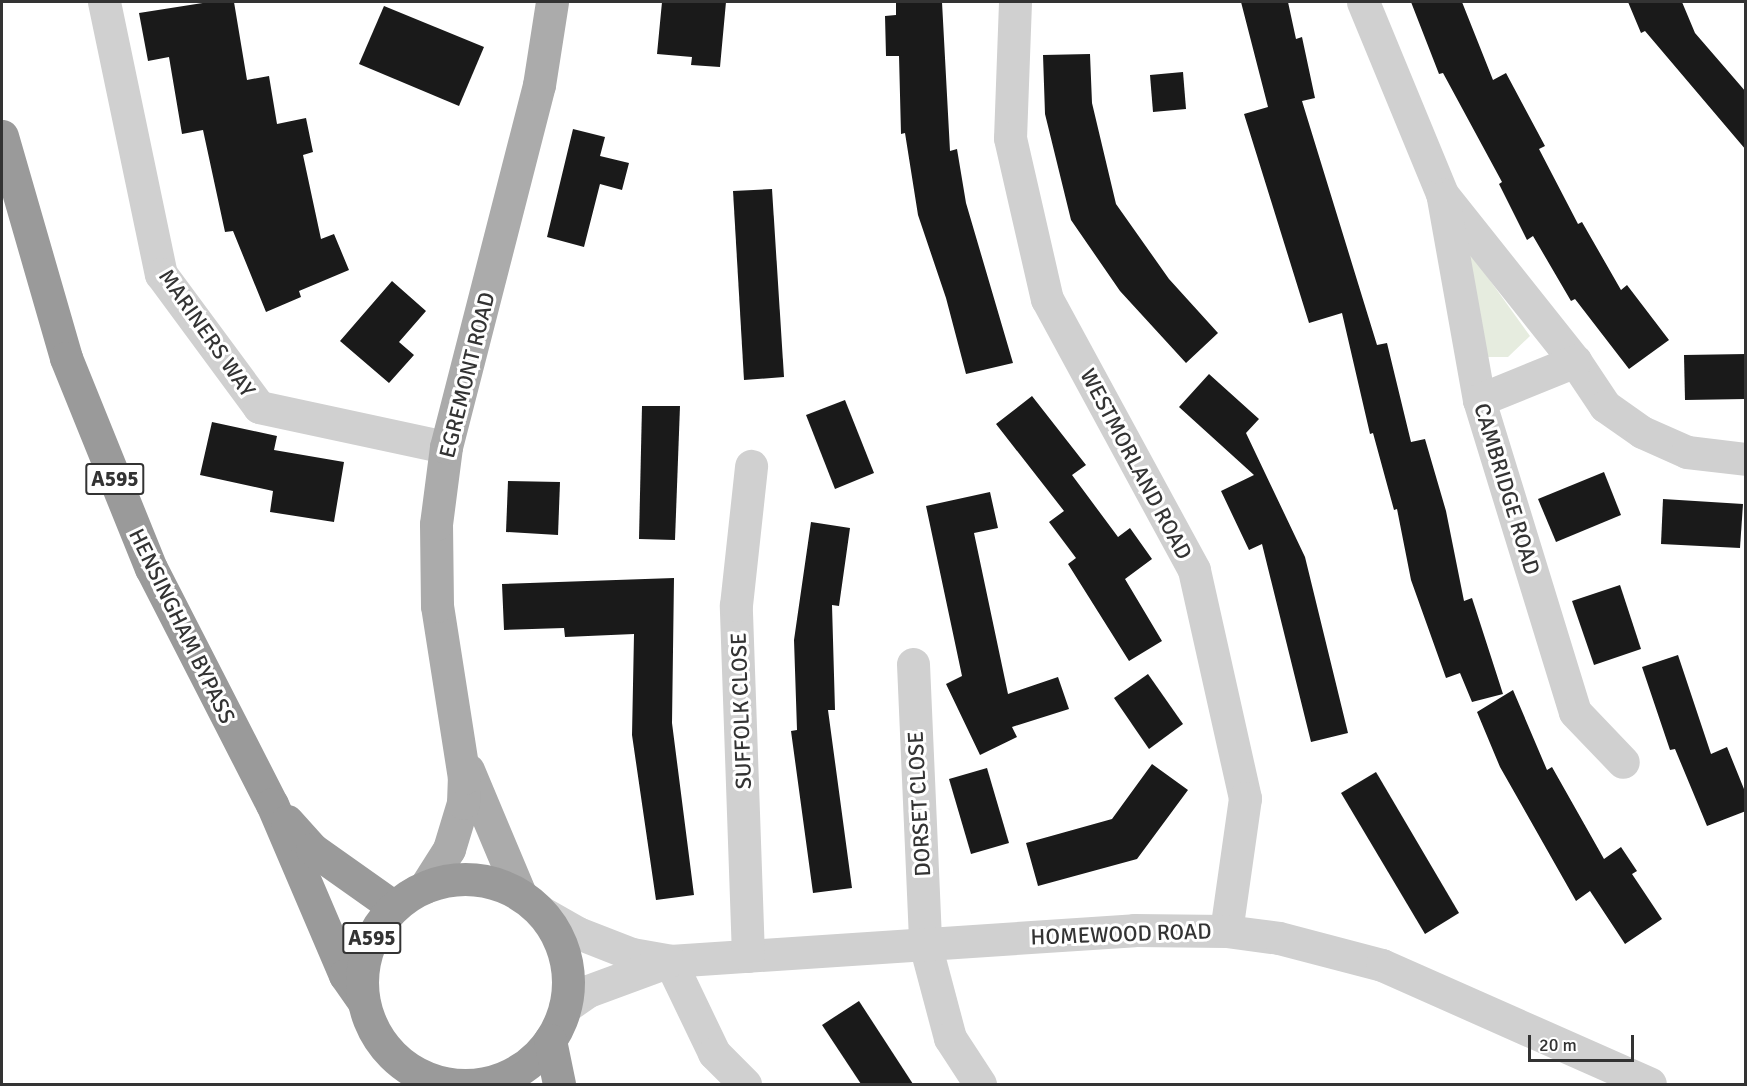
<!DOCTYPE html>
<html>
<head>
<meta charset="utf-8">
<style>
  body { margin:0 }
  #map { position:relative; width:1747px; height:1086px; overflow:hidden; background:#fff; font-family:Signika,sans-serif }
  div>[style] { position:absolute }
  .green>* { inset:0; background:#e6ecdf }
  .building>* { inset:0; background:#1a1a1a }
  .minor>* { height:33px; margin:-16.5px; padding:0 16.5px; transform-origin:16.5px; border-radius:16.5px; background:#d0d0d0 }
  .major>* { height:33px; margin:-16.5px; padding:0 16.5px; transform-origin:16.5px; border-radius:16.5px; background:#ababab }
  .highway>* { height:33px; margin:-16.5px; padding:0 16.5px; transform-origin:16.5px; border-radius:16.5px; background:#9a9a9a }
  .highway>.ring { margin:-16.5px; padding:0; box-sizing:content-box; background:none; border:33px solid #9a9a9a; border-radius:50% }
  span { translate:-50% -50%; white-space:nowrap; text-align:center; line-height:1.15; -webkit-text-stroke:6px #fff; paint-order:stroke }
  .shield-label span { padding:2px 4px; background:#fff; border:2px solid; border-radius:4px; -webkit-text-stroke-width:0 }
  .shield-label { font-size:21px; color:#333; font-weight:700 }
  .street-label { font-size:22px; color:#333 }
  .frame { position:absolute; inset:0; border:3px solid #333; pointer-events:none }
  .scale { position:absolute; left:1528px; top:1035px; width:106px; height:27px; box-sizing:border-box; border:3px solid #333; border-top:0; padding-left:8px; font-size:18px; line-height:21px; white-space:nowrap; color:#333; -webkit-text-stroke:4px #fff; paint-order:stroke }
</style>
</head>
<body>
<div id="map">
  <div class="green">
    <i style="clip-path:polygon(1466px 247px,1530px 336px,1508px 357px,1487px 357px)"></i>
  </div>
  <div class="building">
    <i style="clip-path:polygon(209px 2px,234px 2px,247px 80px,269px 76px,277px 124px,306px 118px,313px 152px,303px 155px,321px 239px,334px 234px,349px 270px,299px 291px,301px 297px,266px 312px,233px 231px,225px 232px,203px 130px,182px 134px,169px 57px,148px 61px,139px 13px)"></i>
    <i style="clip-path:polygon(662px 2px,726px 2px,720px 67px,691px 65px,692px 57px,657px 54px)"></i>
    <i style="clip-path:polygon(896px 2px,942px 2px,950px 151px,957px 149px,966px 203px,1013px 363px,966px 374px,946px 298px,918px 215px,905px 133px,901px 134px,899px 56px,886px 56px,885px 16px,896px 15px)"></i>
    <i style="clip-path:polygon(1241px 2px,1288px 2px,1296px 39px,1302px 37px,1315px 98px,1302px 101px,1377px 345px,1387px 343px,1411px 442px,1425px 439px,1446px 511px,1464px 601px,1472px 598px,1503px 694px,1472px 702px,1460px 673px,1446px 678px,1411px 580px,1397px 509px,1394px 510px,1373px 433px,1370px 434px,1342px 313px,1309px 323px,1244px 114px,1268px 107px)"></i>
    <i style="clip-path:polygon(1411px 2px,1462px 2px,1493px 80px,1506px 73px,1545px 146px,1539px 149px,1578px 224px,1582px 222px,1621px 290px,1627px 285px,1669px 340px,1629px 369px,1575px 299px,1571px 301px,1533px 236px,1527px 240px,1499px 184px,1502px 182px,1443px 73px,1439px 74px)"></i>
    <i style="clip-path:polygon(1628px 2px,1682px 2px,1695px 33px,1746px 92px,1746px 150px,1645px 31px,1641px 33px)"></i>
    <i style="clip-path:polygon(384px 6px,484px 47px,459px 106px,359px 64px)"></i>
    <i style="clip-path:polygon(1090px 54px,1092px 103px,1116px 204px,1169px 279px,1218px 333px,1186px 363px,1120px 291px,1071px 220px,1045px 114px,1043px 55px)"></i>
    <i style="clip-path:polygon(1183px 72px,1186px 109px,1153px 112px,1150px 75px)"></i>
    <i style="clip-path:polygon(573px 129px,605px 137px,600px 156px,629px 163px,622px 190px,600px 184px,584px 247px,547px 237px)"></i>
    <i style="clip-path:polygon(772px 189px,784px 377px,744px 380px,733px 191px)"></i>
    <i style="clip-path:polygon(392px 281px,426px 311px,399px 342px,414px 355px,389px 383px,340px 341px)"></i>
    <i style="clip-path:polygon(1746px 354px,1746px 399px,1685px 400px,1684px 355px)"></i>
    <i style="clip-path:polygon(1209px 374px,1259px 419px,1246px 433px,1305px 557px,1348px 733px,1311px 742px,1262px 544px,1249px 550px,1221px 491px,1254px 475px,1179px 407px)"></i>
    <i style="clip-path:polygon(1032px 396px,1086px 465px,1072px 475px,1118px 537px,1130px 528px,1152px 559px,1125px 579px,1162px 641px,1129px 661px,1068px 564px,1076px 558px,1049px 522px,1064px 511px,996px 424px)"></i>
    <i style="clip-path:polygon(845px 400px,874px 473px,835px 489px,806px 415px)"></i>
    <i style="clip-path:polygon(642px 406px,680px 406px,675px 540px,639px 539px)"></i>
    <i style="clip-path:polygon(212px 422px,277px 436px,274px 450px,344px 462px,334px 522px,270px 512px,273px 491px,200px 475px)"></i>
    <i style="clip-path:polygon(1604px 472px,1621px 515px,1556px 542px,1538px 499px)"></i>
    <i style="clip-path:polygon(508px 481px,560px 482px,558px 535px,506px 532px)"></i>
    <i style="clip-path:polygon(990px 492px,998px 528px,974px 533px,1008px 694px,1058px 677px,1069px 709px,1012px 727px,1017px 737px,980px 755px,946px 684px,962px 676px,926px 506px)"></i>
    <i style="clip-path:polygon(1663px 499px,1743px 504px,1740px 548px,1661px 544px)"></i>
    <i style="clip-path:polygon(811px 522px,850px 528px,839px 606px,832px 605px,835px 710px,828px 710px,852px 888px,813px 893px,791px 731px,797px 730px,794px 640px)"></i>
    <i style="clip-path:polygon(674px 578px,672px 723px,694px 895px,656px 900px,632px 735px,634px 634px,565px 637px,564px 628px,504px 630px,502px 584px)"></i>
    <i style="clip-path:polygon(1620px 585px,1641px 649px,1594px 665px,1572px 601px)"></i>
    <i style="clip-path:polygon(1678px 655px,1711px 754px,1727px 747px,1746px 794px,1746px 811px,1707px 826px,1675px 749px,1670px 750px,1642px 667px)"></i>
    <i style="clip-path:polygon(1148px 674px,1183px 724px,1149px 749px,1114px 698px)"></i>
    <i style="clip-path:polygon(1513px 690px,1547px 770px,1552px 767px,1604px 859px,1621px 847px,1637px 871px,1632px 874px,1662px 919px,1625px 944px,1590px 891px,1576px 901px,1500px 767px,1477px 712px)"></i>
    <i style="clip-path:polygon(1152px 764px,1188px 790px,1137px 859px,1038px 886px,1026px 843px,1112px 819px)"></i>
    <i style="clip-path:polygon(987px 768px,1009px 843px,971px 854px,949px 779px)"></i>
    <i style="clip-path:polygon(1376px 772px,1459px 913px,1425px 934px,1341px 793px)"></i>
    <i style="clip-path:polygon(859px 1001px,913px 1084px,861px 1084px,822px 1025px)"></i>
  </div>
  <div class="minor">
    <i style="left:104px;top:2px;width:278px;rotate:78.2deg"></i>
    <i style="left:161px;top:274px;width:165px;rotate:53.6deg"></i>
    <i style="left:259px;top:407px;width:191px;rotate:12.1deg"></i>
    <i style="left:1015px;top:2px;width:136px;rotate:92.1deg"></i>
    <i style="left:1010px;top:138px;width:165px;rotate:77.1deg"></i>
    <i style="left:1047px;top:299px;width:308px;rotate:61.5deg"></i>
    <i style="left:1194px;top:570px;width:234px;rotate:77.4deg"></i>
    <i style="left:1245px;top:798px;width:134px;rotate:98.1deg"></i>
    <i style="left:1363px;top:2px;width:208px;rotate:67.6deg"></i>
    <i style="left:1442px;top:194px;width:213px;rotate:51.5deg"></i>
    <i style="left:1575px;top:361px;width:54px;rotate:56.3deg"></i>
    <i style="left:1605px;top:406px;width:45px;rotate:35.1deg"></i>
    <i style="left:1642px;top:432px;width:49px;rotate:24deg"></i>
    <i style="left:1687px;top:452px;width:59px;rotate:6.8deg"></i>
    <i style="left:1443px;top:198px;width:205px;rotate:79.9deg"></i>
    <i style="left:1479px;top:400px;width:326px;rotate:72.9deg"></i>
    <i style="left:1575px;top:712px;width:69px;rotate:46.2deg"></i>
    <i style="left:1479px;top:400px;width:104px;rotate:-22.1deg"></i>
    <i style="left:913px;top:664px;width:280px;rotate:87.5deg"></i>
    <i style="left:925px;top:944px;width:97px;rotate:75.1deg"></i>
    <i style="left:950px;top:1038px;width:55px;rotate:56.9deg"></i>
    <i style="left:541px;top:912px;width:43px;rotate:29.6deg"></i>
    <i style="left:578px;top:933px;width:58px;rotate:21.3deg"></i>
    <i style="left:632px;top:954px;width:39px;rotate:10deg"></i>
    <i style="left:670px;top:961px;width:465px;rotate:-3.8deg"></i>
    <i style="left:1134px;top:930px;width:92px;rotate:0.6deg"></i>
    <i style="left:1226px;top:931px;width:53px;rotate:7.5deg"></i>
    <i style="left:1279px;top:938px;width:106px;rotate:14.7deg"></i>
    <i style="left:1382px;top:965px;width:293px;rotate:23.9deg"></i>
    <i style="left:748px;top:956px;width:351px;rotate:-92deg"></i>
    <i style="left:736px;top:605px;width:140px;rotate:-83.8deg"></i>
    <i style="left:670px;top:961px;width:102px;rotate:64.4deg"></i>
    <i style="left:714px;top:1053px;width:44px;rotate:45deg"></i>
    <i style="left:565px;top:1007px;width:28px;rotate:-35deg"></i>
    <i style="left:588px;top:991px;width:86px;rotate:-20.3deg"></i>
  </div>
  <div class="major">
    <i style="left:468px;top:770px;width:134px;rotate:67.2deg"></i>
    <i style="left:425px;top:887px;width:45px;rotate:-57.7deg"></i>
    <i style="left:449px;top:849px;width:48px;rotate:-73.1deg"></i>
    <i style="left:463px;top:803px;width:25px;rotate:-88deg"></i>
    <i style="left:464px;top:778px;width:174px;rotate:-98.9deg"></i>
    <i style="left:437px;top:606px;width:82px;rotate:-90.7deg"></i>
    <i style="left:436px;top:524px;width:78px;rotate:-82.6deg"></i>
    <i style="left:446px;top:447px;width:374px;rotate:-75.6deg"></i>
    <i style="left:539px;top:85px;width:84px;rotate:-81.1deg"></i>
  </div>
  <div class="highway">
    <i style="left:2px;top:136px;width:231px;rotate:73.9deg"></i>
    <i style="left:66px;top:358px;width:227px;rotate:68deg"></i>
    <i style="left:151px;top:568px;width:265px;rotate:62.9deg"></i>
    <i style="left:272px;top:804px;width:186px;rotate:66.9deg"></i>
    <i style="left:345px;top:975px;width:32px;rotate:55deg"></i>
    <i style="left:287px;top:821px;width:38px;rotate:48deg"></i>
    <i style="left:312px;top:849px;width:100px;rotate:35.3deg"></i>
    <i class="ring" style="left:362px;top:879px;width:173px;height:173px"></i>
    <i style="left:550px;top:1040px;width:45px;rotate:78.4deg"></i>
  </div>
  <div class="shield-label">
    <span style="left:115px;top:479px">A595</span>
    <span style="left:372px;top:938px">A595</span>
  </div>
  <div class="street-label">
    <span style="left:207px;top:333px;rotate:55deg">MARINERS WAY</span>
    <span style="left:467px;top:375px;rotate:-76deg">EGREMONT ROAD</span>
    <span style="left:1136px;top:464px;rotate:62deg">WESTMORLAND ROAD</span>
    <span style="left:1507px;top:489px;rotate:73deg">CAMBRIDGE ROAD</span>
    <span style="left:182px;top:626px;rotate:64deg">HENSINGHAM BYPASS</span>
    <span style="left:741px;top:711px;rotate:-92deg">SUFFOLK CLOSE</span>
    <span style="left:919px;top:804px;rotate:-93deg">DORSET CLOSE</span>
    <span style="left:1121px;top:934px;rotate:-2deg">HOMEWOOD ROAD</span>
  </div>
  <div class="frame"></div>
  <div class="scale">20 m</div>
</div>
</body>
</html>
